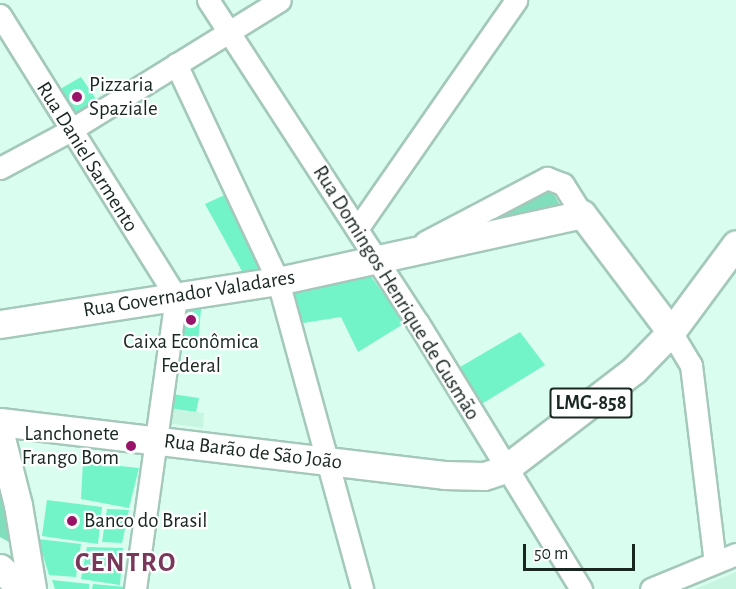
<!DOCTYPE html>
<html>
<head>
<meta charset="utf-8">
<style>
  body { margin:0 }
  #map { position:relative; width:736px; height:589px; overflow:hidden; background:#d9feef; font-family:"Alegreya Sans",sans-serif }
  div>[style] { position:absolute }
  .built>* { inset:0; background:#c7f5e2 }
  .green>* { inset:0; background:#81debd }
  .building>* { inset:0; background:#73f3c8 }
  .roads { filter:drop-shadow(2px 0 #a4c8ba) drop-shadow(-2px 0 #a4c8ba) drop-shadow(0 2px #a4c8ba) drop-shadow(0 -2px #a4c8ba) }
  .minor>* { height:21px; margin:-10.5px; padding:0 10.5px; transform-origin:10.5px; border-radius:10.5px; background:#fff }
  .major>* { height:27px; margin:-13.5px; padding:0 13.5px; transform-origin:13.5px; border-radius:13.5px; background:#fff }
  .dots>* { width:16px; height:16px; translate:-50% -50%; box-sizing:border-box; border:3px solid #fff; border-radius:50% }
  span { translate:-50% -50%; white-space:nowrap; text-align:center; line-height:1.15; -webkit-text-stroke:4.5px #fff; paint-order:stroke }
  .shield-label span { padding:2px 4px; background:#fff; border:2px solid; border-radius:4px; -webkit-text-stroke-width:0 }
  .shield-label { font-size:20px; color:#192721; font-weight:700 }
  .poi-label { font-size:21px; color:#192721 }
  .left { translate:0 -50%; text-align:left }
  .right { translate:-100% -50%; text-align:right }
  .street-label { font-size:21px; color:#192721 }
  .district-label { font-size:27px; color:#78385a; font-weight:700; letter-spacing:1.5px }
  .scale { position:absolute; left:523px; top:544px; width:112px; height:27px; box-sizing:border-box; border:3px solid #192721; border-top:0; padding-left:8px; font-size:18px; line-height:21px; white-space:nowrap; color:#192721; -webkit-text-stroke:4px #fff; paint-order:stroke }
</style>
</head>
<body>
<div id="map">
  <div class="built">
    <i style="clip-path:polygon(170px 408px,204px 413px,203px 428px,167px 423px)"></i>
    <i style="clip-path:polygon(736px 572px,736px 589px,695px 589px)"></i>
  </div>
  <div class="green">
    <i style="clip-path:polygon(548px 184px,561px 207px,471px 235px,472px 220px)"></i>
    <i style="clip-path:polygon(0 456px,16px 546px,0 537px)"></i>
  </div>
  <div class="building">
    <i style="clip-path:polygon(81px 77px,98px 102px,70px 119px,55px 92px)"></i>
    <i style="clip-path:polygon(229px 193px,262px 268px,243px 273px,205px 204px)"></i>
    <i style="clip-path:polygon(367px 271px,405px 323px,358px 352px,341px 317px,297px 324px,287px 285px)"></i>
    <i style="clip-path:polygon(202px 299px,198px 343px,180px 340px,185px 300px)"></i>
    <i style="clip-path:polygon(520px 332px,545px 365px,480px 405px,460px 367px)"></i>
    <i style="clip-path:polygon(172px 394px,199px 398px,196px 412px,170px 408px)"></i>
    <i style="clip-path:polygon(83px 462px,139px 468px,129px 508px,81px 499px)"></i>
    <i style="clip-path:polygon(47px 500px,102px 507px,98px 544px,42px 536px)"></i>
    <i style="clip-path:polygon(107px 509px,129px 510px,122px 543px,102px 542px)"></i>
    <i style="clip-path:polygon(38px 539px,81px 544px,76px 577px,49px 575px)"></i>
    <i style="clip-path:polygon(87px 547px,123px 548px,120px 585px,81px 579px)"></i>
    <i style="clip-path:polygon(52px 580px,89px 584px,89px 589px,55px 589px)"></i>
    <i style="clip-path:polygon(93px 584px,126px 587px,126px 589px,92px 589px)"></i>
  </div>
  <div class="roads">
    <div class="minor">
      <i style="left:208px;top:0;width:385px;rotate:57deg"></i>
      <i style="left:418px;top:323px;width:312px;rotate:58.5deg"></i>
      <i style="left:0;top:15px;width:332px;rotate:58deg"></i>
      <i style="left:176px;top:297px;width:295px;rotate:98deg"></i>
      <i style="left:176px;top:64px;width:240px;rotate:64.8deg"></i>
      <i style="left:278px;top:281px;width:319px;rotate:74.7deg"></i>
      <i style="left:0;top:168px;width:78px;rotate:-28.2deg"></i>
      <i style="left:69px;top:131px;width:248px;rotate:-31.8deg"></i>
      <i style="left:357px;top:229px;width:279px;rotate:-55.2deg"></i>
      <i style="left:425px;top:242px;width:138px;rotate:-27.7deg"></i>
      <i style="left:547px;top:178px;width:17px;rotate:21deg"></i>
      <i style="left:563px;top:184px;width:36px;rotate:58deg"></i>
      <i style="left:671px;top:332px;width:39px;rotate:59deg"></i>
      <i style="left:691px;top:365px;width:199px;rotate:83.1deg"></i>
      <i style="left:651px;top:589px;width:92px;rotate:-22.4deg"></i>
    </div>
    <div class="major">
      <i style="left:0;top:324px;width:281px;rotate:-8.8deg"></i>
      <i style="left:278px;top:281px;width:311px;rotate:-12.4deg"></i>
      <i style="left:582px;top:214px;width:148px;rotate:53deg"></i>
      <i style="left:0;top:422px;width:447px;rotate:6.8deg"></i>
      <i style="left:444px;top:475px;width:40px;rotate:1.4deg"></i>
      <i style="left:484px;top:476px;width:22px;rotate:-18deg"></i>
      <i style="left:505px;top:469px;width:163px;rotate:-37.5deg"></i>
      <i style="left:634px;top:370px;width:53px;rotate:-45.8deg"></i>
      <i style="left:671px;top:332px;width:109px;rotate:-53.5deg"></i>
      <i style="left:0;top:434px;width:73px;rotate:75.8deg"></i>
      <i style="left:18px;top:505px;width:85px;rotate:80.5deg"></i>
      <i style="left:0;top:568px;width:30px;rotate:44deg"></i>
    </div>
  </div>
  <div class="dots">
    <i style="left:77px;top:97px;background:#991468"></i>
    <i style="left:191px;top:320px;background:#991468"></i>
    <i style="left:131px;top:446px;background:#991468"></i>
    <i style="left:72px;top:521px;background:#991468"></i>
  </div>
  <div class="shield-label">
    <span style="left:591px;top:403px">LMG-858</span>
  </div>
  <div class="poi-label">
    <span class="left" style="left:89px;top:97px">Pizzaria<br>Spaziale</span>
    <span style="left:191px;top:354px">Caixa Econômica<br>Federal</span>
    <span class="right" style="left:119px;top:446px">Lanchonete<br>Frango Bom</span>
    <span class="left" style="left:84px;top:521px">Banco do Brasil</span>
  </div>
  <div class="street-label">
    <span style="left:87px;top:157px;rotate:58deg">Rua Daniel Sarmento</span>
    <span style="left:396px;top:293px;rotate:58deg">Rua Domingos Henrique de Gusmão</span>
    <span style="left:189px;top:294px;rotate:-9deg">Rua Governador Valadares</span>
    <span style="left:253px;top:452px;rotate:7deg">Rua Barão de São João</span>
  </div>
  <div class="district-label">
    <span style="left:126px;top:563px">CENTRO</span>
  </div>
  <div class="scale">50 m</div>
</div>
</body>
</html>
